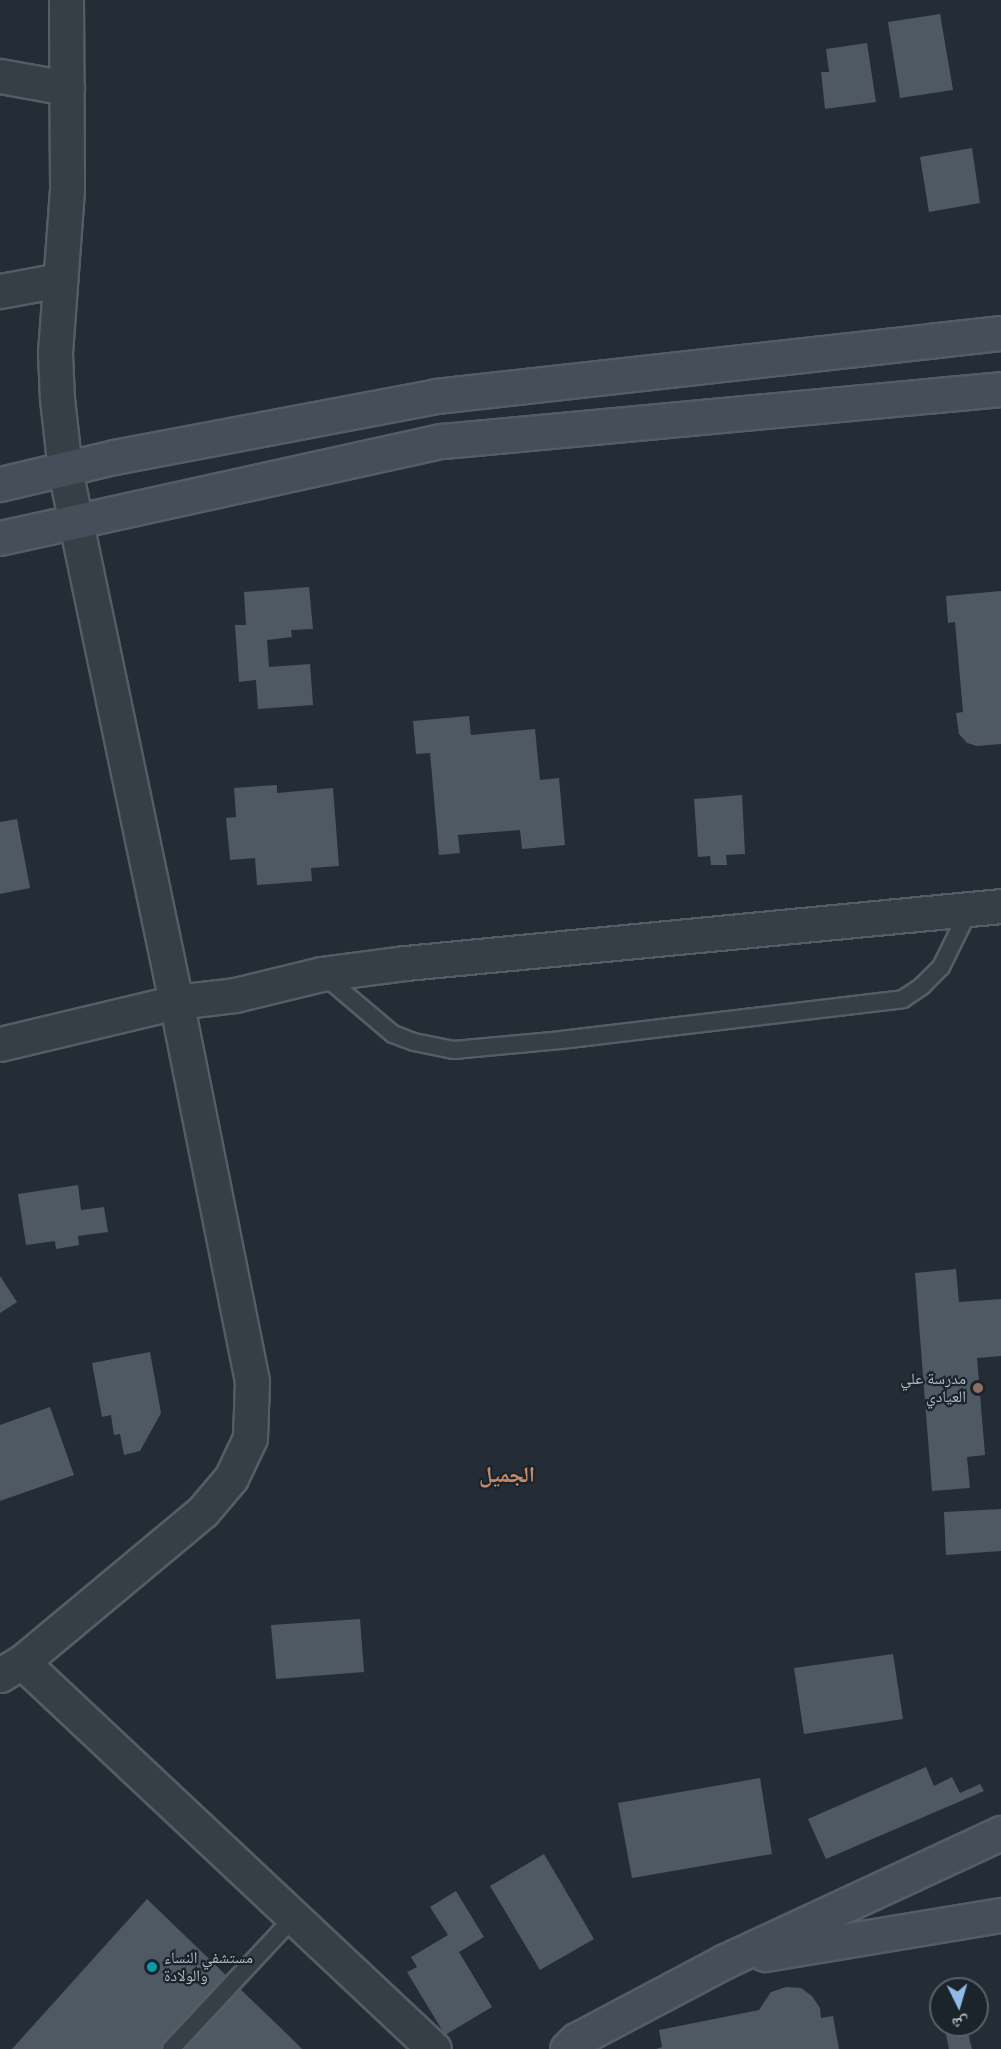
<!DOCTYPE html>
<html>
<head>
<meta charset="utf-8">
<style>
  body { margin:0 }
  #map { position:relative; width:1001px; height:2049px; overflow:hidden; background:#242d36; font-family:Roboto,"Noto Naskh Arabic",sans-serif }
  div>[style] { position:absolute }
  .building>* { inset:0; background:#4f5964 }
  .roads { filter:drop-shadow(2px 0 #555d64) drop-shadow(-2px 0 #555d64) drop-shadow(0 2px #555d64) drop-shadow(0 -2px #555d64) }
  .lane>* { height:16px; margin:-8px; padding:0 8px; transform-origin:8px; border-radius:8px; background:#373f46 }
  .street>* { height:33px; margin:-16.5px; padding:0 16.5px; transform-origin:16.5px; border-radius:16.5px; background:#373f46 }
  .secondary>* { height:33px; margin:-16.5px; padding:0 16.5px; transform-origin:16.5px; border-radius:16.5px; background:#464e59 }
  .dots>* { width:16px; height:16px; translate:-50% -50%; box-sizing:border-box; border:3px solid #1c242b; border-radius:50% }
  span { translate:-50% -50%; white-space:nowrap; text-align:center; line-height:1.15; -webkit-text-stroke:4.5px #1c242b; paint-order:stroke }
  .poi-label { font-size:16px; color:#b2bac3 }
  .right { translate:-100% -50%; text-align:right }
  .left { translate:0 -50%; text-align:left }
  .district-label { font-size:22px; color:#c48b6b; font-weight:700 }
  .north { position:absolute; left:929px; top:1977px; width:60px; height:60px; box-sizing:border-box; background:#1c242b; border:2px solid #586068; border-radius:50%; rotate:175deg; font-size:16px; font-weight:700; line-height:24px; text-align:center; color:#b2bac3 }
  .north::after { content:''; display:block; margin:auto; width:21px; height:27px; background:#91bae9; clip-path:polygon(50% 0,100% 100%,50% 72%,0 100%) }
</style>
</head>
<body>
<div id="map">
  <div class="building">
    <i style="clip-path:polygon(940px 14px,953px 90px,900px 98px,888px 22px)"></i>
    <i style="clip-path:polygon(867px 43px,876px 102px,825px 109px,821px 72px,829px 72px,826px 49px)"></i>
    <i style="clip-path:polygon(972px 148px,980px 203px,929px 212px,920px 157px)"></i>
    <i style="clip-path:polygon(309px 587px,313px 629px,291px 630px,292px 637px,267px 640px,269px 667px,310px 664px,313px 705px,258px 709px,256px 680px,239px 682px,235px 625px,246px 625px,244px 592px)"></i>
    <i style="clip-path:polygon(1001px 591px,1001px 744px,977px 746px,967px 743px,959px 734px,956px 713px,963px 712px,955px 622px,948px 623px,946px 596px)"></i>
    <i style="clip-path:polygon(469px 716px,471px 735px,535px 729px,540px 780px,559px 778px,565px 845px,522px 849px,520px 830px,458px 835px,460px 853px,439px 855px,430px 753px,416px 754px,413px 721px)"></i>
    <i style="clip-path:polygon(277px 785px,277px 793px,333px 788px,339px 866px,311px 868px,312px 881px,257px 885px,255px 858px,230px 860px,226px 818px,236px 817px,234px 788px)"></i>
    <i style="clip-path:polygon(742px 795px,745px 854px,726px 855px,727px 865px,711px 865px,710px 856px,698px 857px,694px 799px)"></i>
    <i style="clip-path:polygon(17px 819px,30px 888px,0 894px,0 822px)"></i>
    <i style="clip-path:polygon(78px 1185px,81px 1210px,104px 1207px,108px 1232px,78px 1236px,79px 1245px,56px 1249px,55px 1241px,26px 1245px,18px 1194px)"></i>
    <i style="clip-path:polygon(956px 1269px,959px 1302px,1001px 1299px,1001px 1356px,977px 1358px,985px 1455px,967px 1457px,970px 1488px,932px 1491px,915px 1273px)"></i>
    <i style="clip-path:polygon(0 1276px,17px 1302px,0 1313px)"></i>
    <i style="clip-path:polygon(150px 1352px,161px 1413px,140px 1451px,124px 1455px,120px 1434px,114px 1435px,111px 1415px,102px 1417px,92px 1363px)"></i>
    <i style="clip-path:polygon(50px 1407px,74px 1475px,0 1501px,0 1425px)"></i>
    <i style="clip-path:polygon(1001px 1509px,1001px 1551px,946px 1555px,944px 1512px)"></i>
    <i style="clip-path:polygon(360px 1619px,364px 1672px,276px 1679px,271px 1625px)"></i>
    <i style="clip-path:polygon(893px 1654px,903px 1719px,804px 1734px,794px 1668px)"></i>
    <i style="clip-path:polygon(926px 1767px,934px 1786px,952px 1777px,960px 1793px,980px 1784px,984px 1791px,826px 1859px,808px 1819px)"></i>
    <i style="clip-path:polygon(760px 1778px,772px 1854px,632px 1878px,618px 1803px)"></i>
    <i style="clip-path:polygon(544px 1854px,594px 1939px,540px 1970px,490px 1886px)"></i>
    <i style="clip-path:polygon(456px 1891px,484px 1937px,459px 1952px,492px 2007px,445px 2035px,407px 1972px,417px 1967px,411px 1957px,448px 1935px,430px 1907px)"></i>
    <i style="clip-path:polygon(147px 1899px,288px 2035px,302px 2049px,12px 2049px)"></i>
    <i style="clip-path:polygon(786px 1987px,801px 1988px,812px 1996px,820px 2008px,821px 2018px,833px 2016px,839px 2049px,656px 2049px,662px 2047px,659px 2030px,759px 2010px,771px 1992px)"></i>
    <i style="clip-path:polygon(944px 2025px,966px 2025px,972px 2049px,949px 2049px)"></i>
  </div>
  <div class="roads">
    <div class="lane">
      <i style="left:322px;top:974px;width:93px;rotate:40.2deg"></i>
      <i style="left:393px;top:1034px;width:22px;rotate:21deg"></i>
      <i style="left:414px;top:1042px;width:41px;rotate:11.3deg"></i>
      <i style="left:454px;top:1050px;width:107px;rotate:-5.3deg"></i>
      <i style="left:561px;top:1040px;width:344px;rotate:-6.8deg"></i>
      <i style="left:903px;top:999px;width:23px;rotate:-34deg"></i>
      <i style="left:922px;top:986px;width:27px;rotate:-45deg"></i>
      <i style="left:941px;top:967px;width:66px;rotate:-63.8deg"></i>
      <i style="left:171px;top:2049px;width:180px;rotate:-47deg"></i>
    </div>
    <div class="street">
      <i style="left:0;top:76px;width:68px;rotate:10.2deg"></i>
      <i style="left:0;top:291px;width:61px;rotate:-10.4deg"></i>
      <i style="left:0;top:1044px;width:181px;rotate:-13.4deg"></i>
      <i style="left:176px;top:1002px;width:59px;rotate:-6.8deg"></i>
      <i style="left:235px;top:995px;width:89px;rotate:-13.7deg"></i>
      <i style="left:321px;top:974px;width:86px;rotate:-7.4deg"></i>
      <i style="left:406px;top:963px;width:598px;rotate:-5.47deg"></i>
      <i style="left:22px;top:1662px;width:565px;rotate:43.21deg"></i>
      <i style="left:0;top:1675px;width:26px;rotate:-31deg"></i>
      <i style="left:22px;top:1662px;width:236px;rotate:-39.8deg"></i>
      <i style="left:203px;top:1511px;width:43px;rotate:-49.7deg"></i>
      <i style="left:231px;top:1478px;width:44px;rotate:-64.6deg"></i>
      <i style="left:250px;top:1438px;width:57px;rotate:-88deg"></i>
      <i style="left:252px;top:1381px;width:387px;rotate:-101.3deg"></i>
      <i style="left:176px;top:1002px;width:543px;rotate:-101.79deg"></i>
      <i style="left:65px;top:470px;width:71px;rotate:-96.4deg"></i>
      <i style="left:57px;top:399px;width:46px;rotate:-92.5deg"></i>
      <i style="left:55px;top:353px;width:165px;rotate:-85.8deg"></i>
      <i style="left:67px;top:188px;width:188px;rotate:-90.3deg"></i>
    </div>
    <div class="secondary">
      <i style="left:0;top:484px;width:117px;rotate:-13.3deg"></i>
      <i style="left:114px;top:457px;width:328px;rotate:-10.7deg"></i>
      <i style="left:436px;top:396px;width:569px;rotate:-6.36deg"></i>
      <i style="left:0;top:538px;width:453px;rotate:-12.4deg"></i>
      <i style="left:443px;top:441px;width:560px;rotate:-5.32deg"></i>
      <i style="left:765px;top:1954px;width:239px;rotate:-9.4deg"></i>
      <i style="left:567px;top:2049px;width:13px;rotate:-45deg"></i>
      <i style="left:576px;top:2040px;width:169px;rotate:-27.9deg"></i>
      <i style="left:725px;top:1961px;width:304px;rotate:-24.9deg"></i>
    </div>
  </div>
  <div class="dots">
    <i style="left:978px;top:1388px;background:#8d6e63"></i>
    <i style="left:152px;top:1967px;background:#0f9aa8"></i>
  </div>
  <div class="poi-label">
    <span class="right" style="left:966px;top:1388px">مدرسة علي<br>العيادي</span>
    <span class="left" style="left:164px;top:1967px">مستشفي النساء<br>والولادة</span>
  </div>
  <div class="district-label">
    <span style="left:507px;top:1475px">الجميل</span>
  </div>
  <div class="north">ش</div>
</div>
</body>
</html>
